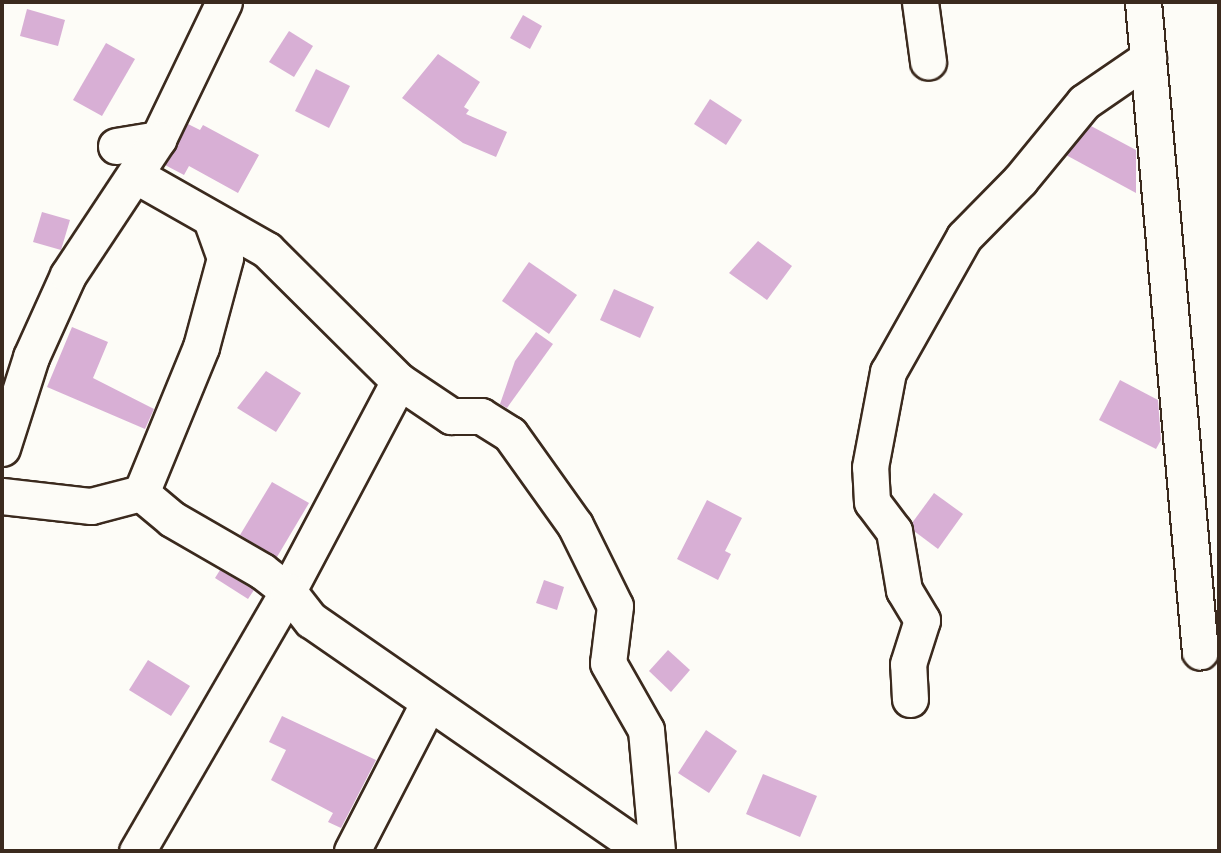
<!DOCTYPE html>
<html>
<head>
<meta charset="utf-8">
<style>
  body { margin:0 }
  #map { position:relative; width:1221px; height:853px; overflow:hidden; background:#fdfcf7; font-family:"Comic Neue",sans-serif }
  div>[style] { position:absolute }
  .building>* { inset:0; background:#d8afd5 }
  .roads { filter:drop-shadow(2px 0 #3b2a1e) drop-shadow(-2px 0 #3b2a1e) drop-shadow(0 2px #3b2a1e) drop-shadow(0 -2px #3b2a1e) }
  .minor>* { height:35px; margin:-17.5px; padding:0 17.5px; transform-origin:17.5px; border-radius:17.5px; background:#fdfcf7 }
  span { translate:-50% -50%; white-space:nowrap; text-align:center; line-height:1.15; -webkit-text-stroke:6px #fdfcf7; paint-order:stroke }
  .frame { position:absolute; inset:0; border:4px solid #3b2a1e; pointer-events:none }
</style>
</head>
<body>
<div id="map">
  <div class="building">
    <i style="clip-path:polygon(27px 9px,65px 20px,58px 46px,20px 36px)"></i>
    <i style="clip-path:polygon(523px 15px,542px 26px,530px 49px,510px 38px)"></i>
    <i style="clip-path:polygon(289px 31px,313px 46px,294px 77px,269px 62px)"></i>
    <i style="clip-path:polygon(106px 43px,135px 59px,102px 116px,73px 100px)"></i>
    <i style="clip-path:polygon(438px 54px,480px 82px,464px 107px,469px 110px,466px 114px,507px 132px,496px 157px,463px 143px,402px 98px)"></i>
    <i style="clip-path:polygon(316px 69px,350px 86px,329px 128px,295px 111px)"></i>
    <i style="clip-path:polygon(710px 99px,742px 120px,726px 145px,694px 124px)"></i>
    <i style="clip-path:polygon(188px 124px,200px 130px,203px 125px,259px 155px,238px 193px,189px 166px,184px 175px,165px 165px)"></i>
    <i style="clip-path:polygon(1091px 126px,1136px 150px,1136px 193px,1066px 155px)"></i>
    <i style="clip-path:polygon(42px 212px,70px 220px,61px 250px,33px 242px)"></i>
    <i style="clip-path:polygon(758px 241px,792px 266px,767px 300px,729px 273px)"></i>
    <i style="clip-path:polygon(529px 262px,577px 295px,549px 334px,502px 301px)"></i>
    <i style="clip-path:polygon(614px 289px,654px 307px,640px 338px,600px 320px)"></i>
    <i style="clip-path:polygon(72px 327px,108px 342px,93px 378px,154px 409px,145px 429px,47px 387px)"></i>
    <i style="clip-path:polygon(536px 332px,553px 344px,507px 408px,500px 404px,515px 361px)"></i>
    <i style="clip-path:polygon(266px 371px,301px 393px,276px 432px,237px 408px)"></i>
    <i style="clip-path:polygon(1120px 380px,1158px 400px,1161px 440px,1156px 449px,1099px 420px)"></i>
    <i style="clip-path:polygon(272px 482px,309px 503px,277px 557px,240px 535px)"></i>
    <i style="clip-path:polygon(934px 493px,963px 514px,938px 549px,914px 531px,912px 523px)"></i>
    <i style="clip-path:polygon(707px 500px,742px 518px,725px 551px,731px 554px,718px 580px,677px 559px)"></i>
    <i style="clip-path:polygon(220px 570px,254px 590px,248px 599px,215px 578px)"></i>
    <i style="clip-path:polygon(544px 580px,564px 587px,557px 610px,536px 603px)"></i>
    <i style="clip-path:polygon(668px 650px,690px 670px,671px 692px,649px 671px)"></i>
    <i style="clip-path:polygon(148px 660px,190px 686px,171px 716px,129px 690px)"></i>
    <i style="clip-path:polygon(282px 716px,376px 760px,341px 828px,328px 822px,333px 813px,271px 780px,286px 750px,269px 742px)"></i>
    <i style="clip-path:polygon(706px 730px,737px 751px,709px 793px,678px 773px)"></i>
    <i style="clip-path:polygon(763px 774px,817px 796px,800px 837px,746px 814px)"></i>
  </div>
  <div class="roads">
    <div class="minor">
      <i style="left:920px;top:2px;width:60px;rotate:82.3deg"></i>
      <i style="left:1143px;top:2px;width:652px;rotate:84.99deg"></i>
      <i style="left:116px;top:146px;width:43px;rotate:-9.5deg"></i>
      <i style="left:158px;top:139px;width:152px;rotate:-64.3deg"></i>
      <i style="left:135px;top:175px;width:152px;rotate:29.6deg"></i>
      <i style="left:267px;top:250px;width:186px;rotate:44.8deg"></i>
      <i style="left:399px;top:381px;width:238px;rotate:117.9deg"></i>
      <i style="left:288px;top:591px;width:301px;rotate:120.1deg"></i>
      <i style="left:211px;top:219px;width:41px;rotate:70.3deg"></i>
      <i style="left:225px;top:258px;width:92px;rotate:105.1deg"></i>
      <i style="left:201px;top:347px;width:158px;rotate:112.3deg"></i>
      <i style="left:141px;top:493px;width:40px;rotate:40deg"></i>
      <i style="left:172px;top:519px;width:104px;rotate:30deg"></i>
      <i style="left:262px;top:571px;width:33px;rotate:38deg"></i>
      <i style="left:288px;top:591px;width:37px;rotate:52deg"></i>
      <i style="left:311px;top:620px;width:406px;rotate:34.7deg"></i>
      <i style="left:399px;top:381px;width:63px;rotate:33.9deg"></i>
      <i style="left:451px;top:416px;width:30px"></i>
      <i style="left:481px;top:416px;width:34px;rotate:32deg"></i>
      <i style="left:510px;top:434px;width:112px;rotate:54.5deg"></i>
      <i style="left:575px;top:525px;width:90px;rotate:63.7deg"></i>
      <i style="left:615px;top:606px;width:57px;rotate:97deg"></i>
      <i style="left:608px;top:663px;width:77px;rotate:60.4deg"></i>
      <i style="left:646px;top:730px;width:121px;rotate:84.8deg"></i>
      <i style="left:2px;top:448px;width:96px;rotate:-72.3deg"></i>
      <i style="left:31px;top:357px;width:90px;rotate:-65.7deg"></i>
      <i style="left:68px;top:275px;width:163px;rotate:-56.5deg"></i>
      <i style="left:2px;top:496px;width:90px;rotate:6.4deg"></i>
      <i style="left:91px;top:506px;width:52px;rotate:-14.6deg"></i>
      <i style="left:910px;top:699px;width:35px;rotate:-93deg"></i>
      <i style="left:908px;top:664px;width:46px;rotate:-72.3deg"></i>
      <i style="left:922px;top:620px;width:35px;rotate:-121deg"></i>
      <i style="left:904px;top:590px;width:60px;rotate:-99.6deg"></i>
      <i style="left:894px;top:531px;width:36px;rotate:-127deg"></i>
      <i style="left:872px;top:502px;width:35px;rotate:-93deg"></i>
      <i style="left:870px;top:467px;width:97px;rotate:-79.3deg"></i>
      <i style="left:888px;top:372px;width:155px;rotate:-60.6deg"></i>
      <i style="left:964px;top:237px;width:80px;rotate:-45.5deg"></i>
      <i style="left:1020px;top:180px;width:101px;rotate:-50.6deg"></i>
      <i style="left:1084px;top:102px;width:78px;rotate:-34.5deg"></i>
      <i style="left:352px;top:851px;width:165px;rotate:-62.7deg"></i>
    </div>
  </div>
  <div class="frame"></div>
</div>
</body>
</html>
